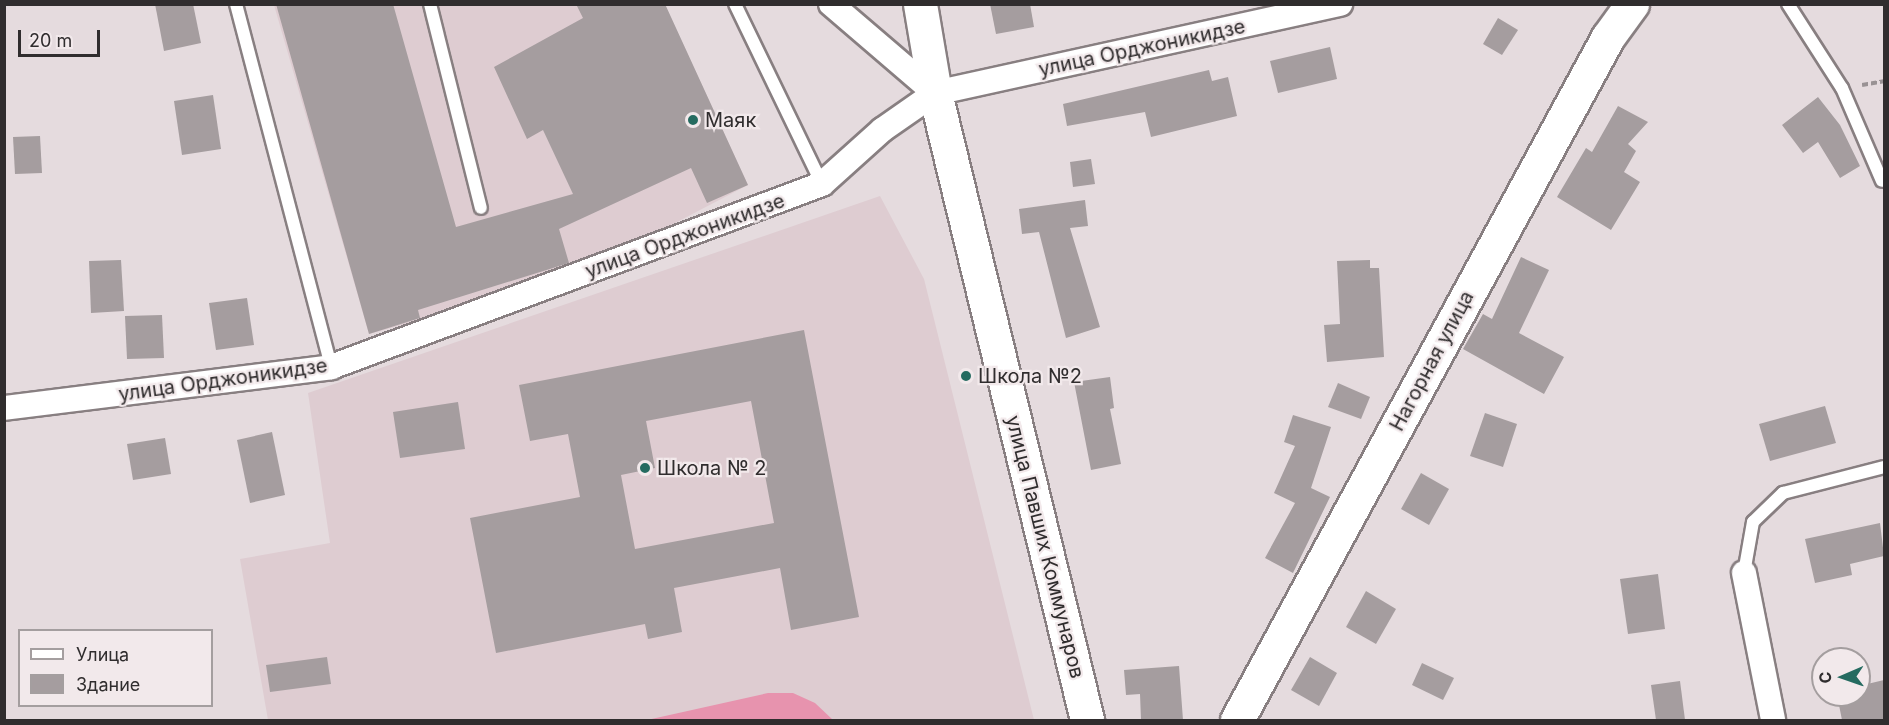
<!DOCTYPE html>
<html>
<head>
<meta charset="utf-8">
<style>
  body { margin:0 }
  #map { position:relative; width:1889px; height:725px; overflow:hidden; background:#e5dbde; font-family:Inter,sans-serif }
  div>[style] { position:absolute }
  .built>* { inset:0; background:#deccd1 }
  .green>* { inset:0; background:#e793ae }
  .building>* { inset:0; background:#a59d9f }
  .path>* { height:4px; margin-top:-2px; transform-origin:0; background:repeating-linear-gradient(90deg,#999294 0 6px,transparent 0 9px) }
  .roads { filter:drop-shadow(2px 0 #887f81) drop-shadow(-2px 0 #887f81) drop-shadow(0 2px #887f81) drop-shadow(0 -2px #887f81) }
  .lane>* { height:12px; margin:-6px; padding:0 6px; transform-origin:6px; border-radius:6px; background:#fff }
  .street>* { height:24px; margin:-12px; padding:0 12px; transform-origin:12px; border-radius:12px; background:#fff }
  .secondary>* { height:33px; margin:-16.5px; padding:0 16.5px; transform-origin:16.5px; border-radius:16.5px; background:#fff }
  .dots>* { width:16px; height:16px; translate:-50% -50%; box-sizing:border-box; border:3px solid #f2e9eb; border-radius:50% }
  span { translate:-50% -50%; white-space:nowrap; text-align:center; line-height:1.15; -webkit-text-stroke:4.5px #f2e9eb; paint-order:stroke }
  .street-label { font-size:20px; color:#302d2e }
  .poi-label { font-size:20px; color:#302d2e }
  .left { translate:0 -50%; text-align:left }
  .frame { position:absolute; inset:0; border:6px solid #302d2e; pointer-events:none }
  .legend { position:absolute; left:18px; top:629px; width:195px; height:78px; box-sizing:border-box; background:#f2e9eb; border:2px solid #a49e9f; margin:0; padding:8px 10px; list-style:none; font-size:18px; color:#302d2e }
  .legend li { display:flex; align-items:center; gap:12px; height:30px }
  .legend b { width:30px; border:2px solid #a49e9f }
  .north { position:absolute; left:1811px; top:647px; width:60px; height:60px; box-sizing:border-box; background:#f2e9eb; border:2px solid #a49e9f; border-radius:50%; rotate:268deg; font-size:16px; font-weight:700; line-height:24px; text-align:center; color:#302d2e }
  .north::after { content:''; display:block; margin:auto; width:21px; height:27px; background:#256b60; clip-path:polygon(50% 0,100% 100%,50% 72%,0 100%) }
  .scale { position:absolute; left:18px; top:30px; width:82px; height:27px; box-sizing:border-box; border:3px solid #302d2e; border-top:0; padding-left:8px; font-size:18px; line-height:21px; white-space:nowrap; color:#302d2e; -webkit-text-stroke:4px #f2e9eb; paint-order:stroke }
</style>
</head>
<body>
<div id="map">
  <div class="built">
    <i style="clip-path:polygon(274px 5px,665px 5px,748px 185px,604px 260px,501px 297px,369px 334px)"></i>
    <i style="clip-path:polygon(880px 196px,924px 279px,1034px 720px,268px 720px,240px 559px,330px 543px,308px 393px)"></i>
  </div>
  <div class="green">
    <i style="clip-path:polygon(768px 693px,793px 693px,815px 703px,833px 720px,647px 720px)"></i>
  </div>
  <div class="building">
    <i style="clip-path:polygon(155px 4px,193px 4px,201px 43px,164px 51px)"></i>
    <i style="clip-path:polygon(276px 4px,393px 4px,456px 227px,573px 194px,543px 130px,527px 139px,494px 67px,583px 18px,576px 4px,665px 4px,748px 185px,707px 203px,691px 168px,559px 229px,569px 263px,418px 310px,420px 318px,369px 334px)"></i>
    <i style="clip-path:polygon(990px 4px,1030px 4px,1034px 27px,996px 34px)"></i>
    <i style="clip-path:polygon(1498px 18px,1518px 30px,1502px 55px,1483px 44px)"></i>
    <i style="clip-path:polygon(1330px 47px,1337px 79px,1278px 93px,1270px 61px)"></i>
    <i style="clip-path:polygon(1209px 70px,1212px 81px,1228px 77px,1237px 116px,1151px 137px,1145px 112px,1067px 126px,1063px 104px)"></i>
    <i style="clip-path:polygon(213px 95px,221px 149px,182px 155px,174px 101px)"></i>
    <i style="clip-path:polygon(1818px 97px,1840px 125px,1860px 166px,1840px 178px,1818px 142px,1803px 153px,1782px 125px)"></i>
    <i style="clip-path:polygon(1618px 106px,1648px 122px,1628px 144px,1636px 151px,1624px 172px,1640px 182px,1611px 230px,1557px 197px,1586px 148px,1592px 152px)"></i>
    <i style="clip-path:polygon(40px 136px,42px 173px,15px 174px,13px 137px)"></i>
    <i style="clip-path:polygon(1091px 159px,1095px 184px,1073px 187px,1070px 162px)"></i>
    <i style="clip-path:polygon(1085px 200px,1088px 226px,1070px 228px,1100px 327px,1066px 338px,1039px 232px,1022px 234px,1019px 209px)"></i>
    <i style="clip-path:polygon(1521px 257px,1549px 270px,1519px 333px,1564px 357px,1544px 394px,1463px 349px,1483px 314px,1492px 319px)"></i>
    <i style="clip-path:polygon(121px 260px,124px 311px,91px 313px,89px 261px)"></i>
    <i style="clip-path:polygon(1370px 260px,1370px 268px,1379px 268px,1384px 357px,1327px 362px,1324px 325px,1340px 324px,1337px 261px)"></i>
    <i style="clip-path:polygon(247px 298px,254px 345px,216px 350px,209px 303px)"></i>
    <i style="clip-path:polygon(162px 315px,164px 358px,127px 359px,125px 316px)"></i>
    <i style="clip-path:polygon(evenodd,804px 330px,859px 617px,791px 630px,780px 568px,674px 588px,682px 632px,648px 639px,645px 624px,496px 653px,470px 518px,580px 497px,568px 434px,530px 441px,519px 385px,804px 330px,751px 401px,774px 523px,635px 549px,621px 475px,655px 468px,646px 421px,751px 401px)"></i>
    <i style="clip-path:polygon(1110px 377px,1114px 408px,1110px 409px,1121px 464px,1091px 470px,1074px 382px)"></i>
    <i style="clip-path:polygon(1338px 383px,1370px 397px,1361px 419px,1328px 407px)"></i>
    <i style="clip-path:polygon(458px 402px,465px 449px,400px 458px,393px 412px)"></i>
    <i style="clip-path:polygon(1825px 406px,1836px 443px,1770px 461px,1759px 424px)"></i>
    <i style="clip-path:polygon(1485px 413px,1517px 424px,1503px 467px,1470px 456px)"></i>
    <i style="clip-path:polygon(1293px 415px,1331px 427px,1311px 488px,1330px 497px,1293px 573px,1265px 558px,1295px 503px,1274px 493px,1295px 446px,1284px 442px)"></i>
    <i style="clip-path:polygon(272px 432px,285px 495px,250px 503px,237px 440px)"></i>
    <i style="clip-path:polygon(165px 438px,171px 474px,133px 480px,127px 444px)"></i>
    <i style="clip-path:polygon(1421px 473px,1449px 489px,1429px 525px,1401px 509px)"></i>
    <i style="clip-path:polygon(1880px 523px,1884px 556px,1850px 564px,1852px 575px,1815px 583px,1805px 539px)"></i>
    <i style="clip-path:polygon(1658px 574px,1665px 629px,1628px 634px,1620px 579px)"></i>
    <i style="clip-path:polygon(1366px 591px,1396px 609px,1376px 644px,1346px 627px)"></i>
    <i style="clip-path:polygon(327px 657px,331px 684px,270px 692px,266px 665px)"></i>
    <i style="clip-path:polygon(1310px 657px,1337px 673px,1319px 706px,1291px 690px)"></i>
    <i style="clip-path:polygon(1422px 663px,1454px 678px,1443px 700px,1412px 685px)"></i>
    <i style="clip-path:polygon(1179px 666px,1183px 720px,1141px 720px,1140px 694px,1126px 695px,1124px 670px)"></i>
    <i style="clip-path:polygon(1884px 680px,1884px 720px,1842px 720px,1837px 695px,1859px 695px,1859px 686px)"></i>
    <i style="clip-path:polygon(1680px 681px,1685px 720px,1656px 720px,1651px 685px)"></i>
  </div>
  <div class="path">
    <i style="left:1862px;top:85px;width:22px;rotate:-10deg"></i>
  </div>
  <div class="roads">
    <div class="lane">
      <i style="left:236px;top:4px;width:375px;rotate:75.3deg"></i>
      <i style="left:430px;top:4px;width:210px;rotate:76deg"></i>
      <i style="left:735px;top:4px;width:200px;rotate:64.2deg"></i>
      <i style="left:1788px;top:4px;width:100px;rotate:57.3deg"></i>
      <i style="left:1842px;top:88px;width:101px;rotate:66.7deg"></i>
      <i style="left:1744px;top:573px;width:52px;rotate:-80deg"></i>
      <i style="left:1753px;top:522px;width:42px;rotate:-44deg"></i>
      <i style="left:1783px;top:493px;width:104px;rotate:-14.4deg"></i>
    </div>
    <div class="street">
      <i style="left:831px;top:4px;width:137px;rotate:40.6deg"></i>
      <i style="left:4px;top:408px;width:330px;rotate:-7.1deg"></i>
      <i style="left:331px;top:367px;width:524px;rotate:-20.44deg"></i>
      <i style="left:822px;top:184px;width:81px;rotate:-42deg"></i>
      <i style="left:882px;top:130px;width:65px;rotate:-34.9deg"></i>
      <i style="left:935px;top:93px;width:415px;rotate:-12.4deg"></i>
      <i style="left:1744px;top:573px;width:150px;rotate:78.8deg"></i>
    </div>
    <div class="secondary">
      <i style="left:920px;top:4px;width:90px;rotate:80.4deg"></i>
      <i style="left:935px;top:93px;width:645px;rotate:76.37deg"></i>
      <i style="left:1237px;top:720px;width:777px;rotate:-61.49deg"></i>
      <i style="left:1608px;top:37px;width:41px;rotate:-54deg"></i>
    </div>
  </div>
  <div class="dots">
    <i style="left:693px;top:120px;background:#256b60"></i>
    <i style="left:966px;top:376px;background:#256b60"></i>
    <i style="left:645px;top:468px;background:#256b60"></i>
  </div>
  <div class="street-label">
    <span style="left:1142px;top:48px;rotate:-12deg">улица Орджоникидзе</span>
    <span style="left:685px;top:236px;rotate:-20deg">улица Орджоникидзе</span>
    <span style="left:1432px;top:361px;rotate:-62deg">Нагорная улица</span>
    <span style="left:223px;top:380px;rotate:-8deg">улица Орджоникидзе</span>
    <span style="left:1045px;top:547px;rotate:76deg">улица Павших Коммунаров</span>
  </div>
  <div class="poi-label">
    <span class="left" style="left:705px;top:120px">Маяк</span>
    <span class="left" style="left:978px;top:376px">Школа №2</span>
    <span class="left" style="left:657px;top:468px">Школа № 2</span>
  </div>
  <div class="frame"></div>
  <ul class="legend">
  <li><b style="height:8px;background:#fff"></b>Улица</li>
  <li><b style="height:16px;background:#a59d9f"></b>Здание</li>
  </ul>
  <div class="north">С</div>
  <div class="scale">20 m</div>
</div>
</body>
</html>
